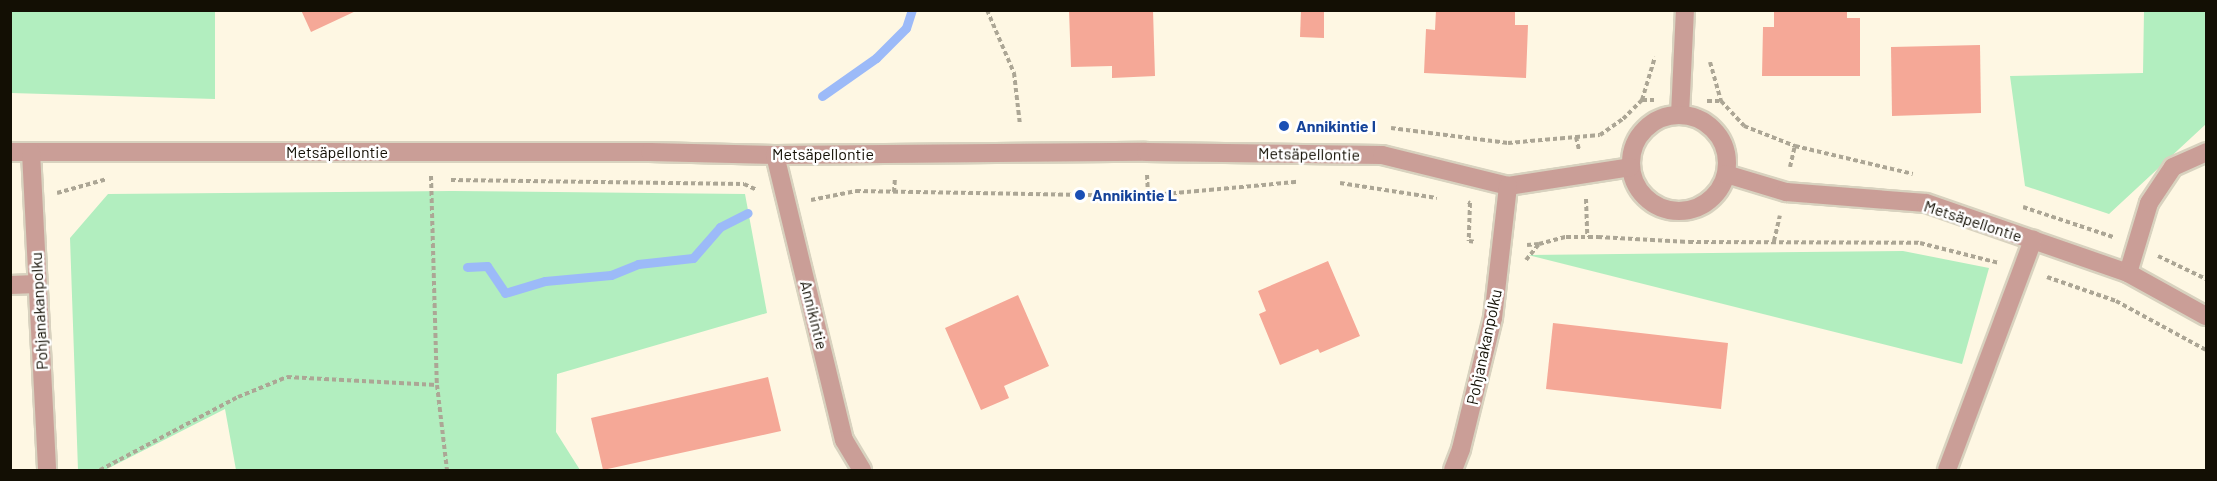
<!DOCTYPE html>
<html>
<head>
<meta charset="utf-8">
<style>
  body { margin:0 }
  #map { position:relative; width:2217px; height:481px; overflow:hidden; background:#fef7e3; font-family:Barlow,sans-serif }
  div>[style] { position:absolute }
  .green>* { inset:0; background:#b2eebf }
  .stream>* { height:9px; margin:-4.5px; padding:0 4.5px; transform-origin:4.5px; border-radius:4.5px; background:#9cbaf8 }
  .building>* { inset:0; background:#f5a897 }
  .path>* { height:4px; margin-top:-2px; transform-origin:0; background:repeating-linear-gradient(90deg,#aca695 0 4.5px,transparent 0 7.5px) }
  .roads { filter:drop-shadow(2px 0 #d8d2bf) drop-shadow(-2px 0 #d8d2bf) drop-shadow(0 2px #d8d2bf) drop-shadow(0 -2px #d8d2bf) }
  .minor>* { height:18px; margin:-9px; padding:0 9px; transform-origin:9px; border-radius:9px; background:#ca9e97 }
  .minor>.ring { margin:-9px; padding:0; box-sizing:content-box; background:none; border:18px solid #ca9e97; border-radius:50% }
  .dots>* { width:16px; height:16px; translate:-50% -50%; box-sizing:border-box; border:3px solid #fff; border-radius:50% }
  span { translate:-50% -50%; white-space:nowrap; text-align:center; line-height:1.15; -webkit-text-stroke:5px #fff; paint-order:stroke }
  .transit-label { font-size:16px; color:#164399; font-weight:700 }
  .left { translate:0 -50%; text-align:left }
  .street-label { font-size:16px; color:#130f04 }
  .frame { position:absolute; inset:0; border:12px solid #130f04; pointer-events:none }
</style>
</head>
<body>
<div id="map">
  <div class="green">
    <i style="clip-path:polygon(11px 10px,215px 11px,215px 99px,11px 93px)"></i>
    <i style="clip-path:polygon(2144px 11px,2206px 11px,2206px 124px,2109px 214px,2025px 186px,2010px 76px,2143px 73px)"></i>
    <i style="clip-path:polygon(452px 191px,745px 194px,767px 313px,557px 374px,556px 432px,580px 470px,236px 470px,225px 409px,105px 470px,78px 470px,70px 238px,108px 194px)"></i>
    <i style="clip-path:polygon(1903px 251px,1989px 268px,1962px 364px,1528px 255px)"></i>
  </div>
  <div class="stream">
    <i style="left:822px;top:96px;width:66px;rotate:-35.1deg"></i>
    <i style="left:876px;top:58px;width:42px;rotate:-45deg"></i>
    <i style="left:906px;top:28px;width:19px;rotate:-72deg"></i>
    <i style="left:467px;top:267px;width:20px;rotate:-3deg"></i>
    <i style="left:487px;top:266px;width:32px;rotate:56deg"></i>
    <i style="left:505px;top:293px;width:42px;rotate:-16.7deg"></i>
    <i style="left:545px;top:281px;width:66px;rotate:-5.2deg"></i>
    <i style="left:611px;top:275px;width:29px;rotate:-22deg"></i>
    <i style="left:638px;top:264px;width:55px;rotate:-6.2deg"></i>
    <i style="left:693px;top:258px;width:41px;rotate:-48.9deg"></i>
    <i style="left:720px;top:227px;width:31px;rotate:-27deg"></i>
  </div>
  <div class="building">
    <i style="clip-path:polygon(301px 10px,358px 10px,311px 32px)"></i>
    <i style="clip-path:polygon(1069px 10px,1153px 10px,1155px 76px,1112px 78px,1112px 66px,1071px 67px)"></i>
    <i style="clip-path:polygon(1301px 10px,1324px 10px,1324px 38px,1300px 37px)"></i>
    <i style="clip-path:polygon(1436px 10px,1515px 10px,1515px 25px,1528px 25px,1526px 78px,1424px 73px,1426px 29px,1435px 30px)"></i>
    <i style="clip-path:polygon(1774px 10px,1847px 10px,1847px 18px,1860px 18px,1860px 76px,1762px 76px,1763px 27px,1774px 27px)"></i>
    <i style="clip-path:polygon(1980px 45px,1981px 113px,1892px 116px,1891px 47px)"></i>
    <i style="clip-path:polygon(1328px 261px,1360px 336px,1320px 353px,1318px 349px,1280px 365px,1259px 314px,1266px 311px,1258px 291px)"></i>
    <i style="clip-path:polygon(1018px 295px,1049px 366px,1004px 386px,1009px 398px,981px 410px,945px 328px)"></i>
    <i style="clip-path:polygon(1553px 323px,1728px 343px,1721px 409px,1546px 389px)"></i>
    <i style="clip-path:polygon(768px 377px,781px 431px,603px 470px,591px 418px)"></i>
  </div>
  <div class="path">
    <i style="left:987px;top:10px;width:69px;rotate:66.8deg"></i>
    <i style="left:1014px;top:73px;width:52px;rotate:83.4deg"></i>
    <i style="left:1710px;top:62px;width:41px;rotate:74.2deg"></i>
    <i style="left:1721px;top:101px;width:34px;rotate:47deg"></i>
    <i style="left:1744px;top:126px;width:55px;rotate:21.4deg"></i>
    <i style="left:1795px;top:146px;width:121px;rotate:13.3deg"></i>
    <i style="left:1642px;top:100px;width:45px;rotate:-73.2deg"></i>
    <i style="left:1707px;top:101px;width:14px"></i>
    <i style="left:1391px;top:128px;width:118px;rotate:7.3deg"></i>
    <i style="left:1508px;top:143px;width:92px;rotate:-5deg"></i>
    <i style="left:1600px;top:135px;width:28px;rotate:-35deg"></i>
    <i style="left:1623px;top:119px;width:27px;rotate:-45deg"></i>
    <i style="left:1642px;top:100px;width:15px"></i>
    <i style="left:1576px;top:137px;width:13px;rotate:77deg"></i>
    <i style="left:1790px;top:167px;width:22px;rotate:-77deg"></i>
    <i style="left:1147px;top:175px;width:20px;rotate:87deg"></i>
    <i style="left:431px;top:176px;width:209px;rotate:88.4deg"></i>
    <i style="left:437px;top:385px;width:86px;rotate:83.3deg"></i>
    <i style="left:451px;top:180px;width:293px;rotate:0.8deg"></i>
    <i style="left:744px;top:184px;width:14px;rotate:25deg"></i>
    <i style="left:1340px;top:183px;width:98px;rotate:8.8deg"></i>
    <i style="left:894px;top:192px;width:15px;rotate:-86deg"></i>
    <i style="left:57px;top:193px;width:52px;rotate:-15.6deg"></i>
    <i style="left:1586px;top:199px;width:38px;rotate:88deg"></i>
    <i style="left:811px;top:200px;width:46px;rotate:-11.3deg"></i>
    <i style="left:856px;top:191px;width:286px;rotate:1deg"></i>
    <i style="left:1142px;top:196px;width:156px;rotate:-5.2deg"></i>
    <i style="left:1468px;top:202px;width:2px;rotate:27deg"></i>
    <i style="left:1470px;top:203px;width:38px;rotate:92deg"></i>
    <i style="left:1469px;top:241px;width:7px;rotate:8deg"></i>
    <i style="left:2023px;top:207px;width:95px;rotate:18.4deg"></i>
    <i style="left:1774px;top:241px;width:26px;rotate:-77deg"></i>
    <i style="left:1527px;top:245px;width:12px;rotate:-5deg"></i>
    <i style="left:2158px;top:256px;width:53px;rotate:25.6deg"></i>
    <i style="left:1526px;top:260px;width:21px;rotate:-51deg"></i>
    <i style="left:1539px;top:244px;width:28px;rotate:-15deg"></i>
    <i style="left:1566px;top:237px;width:32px"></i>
    <i style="left:1598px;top:237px;width:91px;rotate:3.1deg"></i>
    <i style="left:1689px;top:242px;width:231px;rotate:0.2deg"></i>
    <i style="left:1920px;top:243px;width:81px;rotate:14.2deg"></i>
    <i style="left:2047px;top:277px;width:73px;rotate:19.2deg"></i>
    <i style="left:2116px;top:301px;width:102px;rotate:28.6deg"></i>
    <i style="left:100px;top:470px;width:156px;rotate:-27.9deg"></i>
    <i style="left:238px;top:397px;width:53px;rotate:-22.2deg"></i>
    <i style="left:287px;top:377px;width:150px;rotate:3.1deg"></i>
  </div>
  <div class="roads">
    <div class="minor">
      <i style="left:1680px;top:115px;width:105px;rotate:-87.3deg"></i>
      <i class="ring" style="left:1631px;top:115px;width:78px;height:78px"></i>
      <i style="left:10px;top:152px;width:640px"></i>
      <i style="left:650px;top:152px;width:125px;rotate:1.4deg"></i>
      <i style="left:775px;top:155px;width:371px;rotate:-0.5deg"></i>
      <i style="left:1146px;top:152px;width:236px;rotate:0.7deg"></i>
      <i style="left:1382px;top:155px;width:130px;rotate:13.8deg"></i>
      <i style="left:1508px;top:186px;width:124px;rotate:-8.8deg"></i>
      <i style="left:31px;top:152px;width:318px;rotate:87.1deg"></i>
      <i style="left:775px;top:155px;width:293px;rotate:76.4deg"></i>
      <i style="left:844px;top:440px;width:35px;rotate:59deg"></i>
      <i style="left:1726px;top:174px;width:63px;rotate:16.7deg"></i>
      <i style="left:1786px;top:192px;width:140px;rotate:4.5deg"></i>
      <i style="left:1926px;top:203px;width:214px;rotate:19.1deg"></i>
      <i style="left:2128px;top:273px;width:89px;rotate:28.9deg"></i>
      <i style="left:2128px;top:273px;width:73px;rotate:-73.3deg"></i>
      <i style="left:2149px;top:203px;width:43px;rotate:-56.3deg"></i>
      <i style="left:2173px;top:167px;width:36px;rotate:-24deg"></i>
      <i style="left:10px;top:285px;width:27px;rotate:-2deg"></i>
      <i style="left:1453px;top:470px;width:22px;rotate:-69deg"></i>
      <i style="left:1461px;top:449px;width:135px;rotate:-76.3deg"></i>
      <i style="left:1493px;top:318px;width:133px;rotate:-83.5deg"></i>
      <i style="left:1947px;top:470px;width:246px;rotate:-69.5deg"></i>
    </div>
  </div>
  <div class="dots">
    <i style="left:1284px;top:126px;background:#1a4fb4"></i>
    <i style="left:1080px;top:195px;background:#1a4fb4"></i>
  </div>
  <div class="transit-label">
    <span class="left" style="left:1296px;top:126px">Annikintie I</span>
    <span class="left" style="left:1092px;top:195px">Annikintie L</span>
  </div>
  <div class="street-label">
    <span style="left:337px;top:152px">Metsäpellontie</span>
    <span style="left:823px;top:154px">Metsäpellontie</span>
    <span style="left:1309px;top:154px;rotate:1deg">Metsäpellontie</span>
    <span style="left:1973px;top:221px;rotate:18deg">Metsäpellontie</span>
    <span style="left:39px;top:311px;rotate:-93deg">Pohjanakanpolku</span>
    <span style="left:814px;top:315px;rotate:76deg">Annikintie</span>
    <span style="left:1484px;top:347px;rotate:-78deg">Pohjanakanpolku</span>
  </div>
  <div class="frame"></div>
</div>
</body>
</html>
